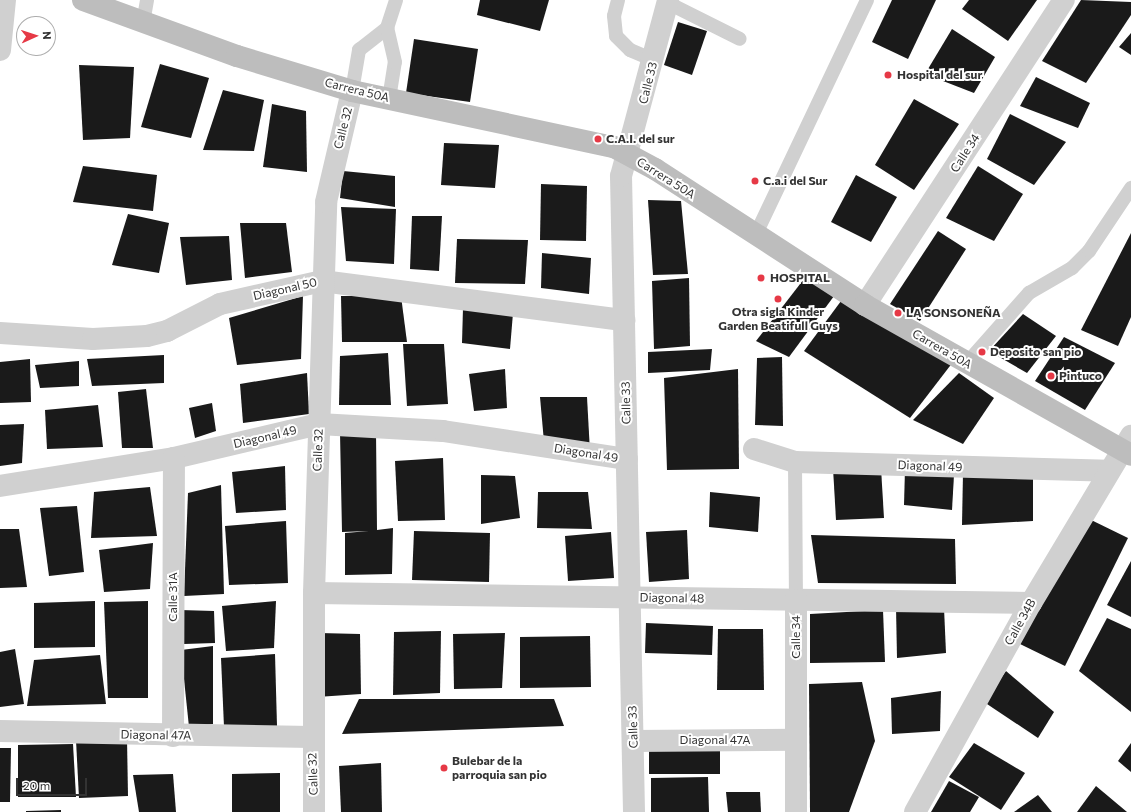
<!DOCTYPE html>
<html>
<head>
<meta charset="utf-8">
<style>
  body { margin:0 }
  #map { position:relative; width:1131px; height:812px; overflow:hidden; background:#fff; font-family:Commissioner,sans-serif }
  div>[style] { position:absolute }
  .building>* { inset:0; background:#1a1a1a }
  .lane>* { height:14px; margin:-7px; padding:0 7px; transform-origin:7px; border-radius:7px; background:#d0d0d0 }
  .street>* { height:22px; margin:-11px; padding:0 11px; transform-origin:11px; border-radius:11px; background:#d0d0d0 }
  .secondary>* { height:22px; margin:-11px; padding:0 11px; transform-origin:11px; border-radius:11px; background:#bdbdbd }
  .dots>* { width:11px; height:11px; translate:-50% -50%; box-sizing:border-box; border:2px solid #fff; border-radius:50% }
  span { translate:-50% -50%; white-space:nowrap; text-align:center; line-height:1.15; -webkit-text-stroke:4px #fff; paint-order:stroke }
  .poi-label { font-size:12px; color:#333; font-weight:700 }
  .left { translate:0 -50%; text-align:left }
  .street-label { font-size:12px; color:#333 }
  .north { position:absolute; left:16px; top:16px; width:40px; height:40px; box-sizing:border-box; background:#fff; border:1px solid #adadad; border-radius:50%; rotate:87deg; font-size:11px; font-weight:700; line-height:16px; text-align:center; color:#333 }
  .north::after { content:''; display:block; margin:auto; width:14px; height:18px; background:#e63946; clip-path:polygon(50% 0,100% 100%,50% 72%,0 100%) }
  .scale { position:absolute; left:16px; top:778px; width:71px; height:18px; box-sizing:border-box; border:2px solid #333; border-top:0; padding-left:5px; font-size:12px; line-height:14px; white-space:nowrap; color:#333; -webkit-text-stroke:3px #fff; paint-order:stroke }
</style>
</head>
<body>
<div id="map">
  <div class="building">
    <i style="clip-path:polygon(480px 0,549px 0,540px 31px,477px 15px)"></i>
    <i style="clip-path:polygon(892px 0,936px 0,908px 59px,872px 42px)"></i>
    <i style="clip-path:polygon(969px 0,1037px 0,1008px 41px,962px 9px)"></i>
    <i style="clip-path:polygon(1081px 0,1131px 2px,1131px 15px,1086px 83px,1042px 61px)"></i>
    <i style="clip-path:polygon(678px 22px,707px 31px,692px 75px,664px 65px)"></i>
    <i style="clip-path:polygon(952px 29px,995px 57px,974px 93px,925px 74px)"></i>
    <i style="clip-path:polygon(1131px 33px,1131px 55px,1119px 47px)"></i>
    <i style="clip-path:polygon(414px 39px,478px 49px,470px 102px,406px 93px)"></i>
    <i style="clip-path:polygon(160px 64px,209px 78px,191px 138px,141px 127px)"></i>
    <i style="clip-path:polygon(79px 65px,134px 67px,130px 138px,83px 140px)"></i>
    <i style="clip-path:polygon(1036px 77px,1090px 103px,1078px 128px,1020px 106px)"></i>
    <i style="clip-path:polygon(223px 90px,264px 100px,254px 151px,203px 150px)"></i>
    <i style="clip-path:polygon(914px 99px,959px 124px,914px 190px,875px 165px)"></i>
    <i style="clip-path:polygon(272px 104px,306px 111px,307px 172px,263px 167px)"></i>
    <i style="clip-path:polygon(1010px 114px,1066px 142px,1034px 185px,987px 159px)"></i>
    <i style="clip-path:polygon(444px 143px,499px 145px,495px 188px,441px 185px)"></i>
    <i style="clip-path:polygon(83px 166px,157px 175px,153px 211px,73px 202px)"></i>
    <i style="clip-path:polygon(978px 166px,1023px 194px,994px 241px,946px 218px)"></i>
    <i style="clip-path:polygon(343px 171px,395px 176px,395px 207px,340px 198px)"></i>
    <i style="clip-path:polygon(856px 175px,897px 197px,871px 242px,831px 222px)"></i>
    <i style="clip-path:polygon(541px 184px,587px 186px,586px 241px,540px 240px)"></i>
    <i style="clip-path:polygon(648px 200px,681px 201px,688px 274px,653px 275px)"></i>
    <i style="clip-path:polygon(341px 207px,396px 209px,394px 264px,346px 261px)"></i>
    <i style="clip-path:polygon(128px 214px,169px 223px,159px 273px,112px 265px)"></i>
    <i style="clip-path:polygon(412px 216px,442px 216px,439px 271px,410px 269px)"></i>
    <i style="clip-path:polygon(240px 223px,286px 223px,292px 272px,245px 278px)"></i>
    <i style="clip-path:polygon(938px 231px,966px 249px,920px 321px,890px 304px)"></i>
    <i style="clip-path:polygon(1131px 233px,1131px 317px,1118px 346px,1081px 330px)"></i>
    <i style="clip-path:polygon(229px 236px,232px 280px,186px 285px,180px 237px)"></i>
    <i style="clip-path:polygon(457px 239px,528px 240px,525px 284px,455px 283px)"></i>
    <i style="clip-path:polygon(542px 253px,591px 258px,589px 294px,541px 288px)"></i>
    <i style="clip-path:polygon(807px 275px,837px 292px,789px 357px,756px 341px)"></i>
    <i style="clip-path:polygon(689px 278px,690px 346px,654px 349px,652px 281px)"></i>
    <i style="clip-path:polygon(303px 296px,301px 359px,237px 365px,229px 318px)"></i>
    <i style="clip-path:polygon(341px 296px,401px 296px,407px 342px,342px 342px)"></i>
    <i style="clip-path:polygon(844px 297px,953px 362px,910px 418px,804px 351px)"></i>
    <i style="clip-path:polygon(463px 308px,513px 313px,510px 349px,462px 343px)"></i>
    <i style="clip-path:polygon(1023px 314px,1056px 336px,1027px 373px,989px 351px)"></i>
    <i style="clip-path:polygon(1064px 337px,1115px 363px,1085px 410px,1035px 381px)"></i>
    <i style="clip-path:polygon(403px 344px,444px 344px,448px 404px,407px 406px)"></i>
    <i style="clip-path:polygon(712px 349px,710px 370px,648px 373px,648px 352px)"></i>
    <i style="clip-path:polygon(388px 353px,391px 405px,339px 405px,340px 356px)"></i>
    <i style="clip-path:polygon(164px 355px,164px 383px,92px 386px,87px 359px)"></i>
    <i style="clip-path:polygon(782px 357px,783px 426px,755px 425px,757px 358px)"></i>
    <i style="clip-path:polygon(30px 359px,31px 402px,0 403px,0 362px)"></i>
    <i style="clip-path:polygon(79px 361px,79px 386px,40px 388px,35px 365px)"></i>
    <i style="clip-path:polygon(505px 369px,507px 408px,474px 411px,469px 374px)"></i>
    <i style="clip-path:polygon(738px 369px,739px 469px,667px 470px,664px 378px)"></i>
    <i style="clip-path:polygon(307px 373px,309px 414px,243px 423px,240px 384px)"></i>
    <i style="clip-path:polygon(959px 373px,994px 398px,963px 444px,913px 420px)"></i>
    <i style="clip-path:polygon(146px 389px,153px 448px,122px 448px,118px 392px)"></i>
    <i style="clip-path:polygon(540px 397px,587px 397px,590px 452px,544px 442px)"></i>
    <i style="clip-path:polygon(212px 403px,216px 431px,195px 438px,189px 408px)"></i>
    <i style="clip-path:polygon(98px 405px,103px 447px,47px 449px,45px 410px)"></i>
    <i style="clip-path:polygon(24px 424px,22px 463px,0 466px,0 425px)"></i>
    <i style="clip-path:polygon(376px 431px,377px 530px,393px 528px,392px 574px,345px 575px,345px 533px,369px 531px,342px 532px,340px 433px)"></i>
    <i style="clip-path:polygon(443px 458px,445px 520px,398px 521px,395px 461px)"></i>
    <i style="clip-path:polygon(285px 466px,286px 510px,236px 513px,232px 472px)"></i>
    <i style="clip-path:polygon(833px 468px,881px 468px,884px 518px,836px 520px)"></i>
    <i style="clip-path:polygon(905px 469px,954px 475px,952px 510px,904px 505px)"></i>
    <i style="clip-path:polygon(1033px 469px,1033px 521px,962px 525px,963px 473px)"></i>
    <i style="clip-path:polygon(481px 475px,515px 476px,520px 518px,481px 524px)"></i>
    <i style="clip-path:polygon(221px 485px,224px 594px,184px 596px,188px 493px)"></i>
    <i style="clip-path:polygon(150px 487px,157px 536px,91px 538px,94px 492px)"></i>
    <i style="clip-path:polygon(538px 492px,588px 492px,592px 529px,537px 528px)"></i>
    <i style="clip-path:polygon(710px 492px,760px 497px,758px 532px,709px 527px)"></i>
    <i style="clip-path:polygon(77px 506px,84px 572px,49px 576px,40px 508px)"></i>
    <i style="clip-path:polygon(1083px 516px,1128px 538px,1065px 666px,1020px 644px)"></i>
    <i style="clip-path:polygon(286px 521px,288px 583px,229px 585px,225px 526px)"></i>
    <i style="clip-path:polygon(0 529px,19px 529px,27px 587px,0 588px)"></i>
    <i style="clip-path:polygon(687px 530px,689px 579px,649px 582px,646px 532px)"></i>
    <i style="clip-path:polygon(414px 531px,490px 533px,489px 582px,412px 580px)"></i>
    <i style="clip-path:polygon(611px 532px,614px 578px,568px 581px,565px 536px)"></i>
    <i style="clip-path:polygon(811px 535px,955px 539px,956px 584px,818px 583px)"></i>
    <i style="clip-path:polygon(153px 543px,150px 589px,104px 592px,99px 550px)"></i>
    <i style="clip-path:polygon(1131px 561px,1131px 617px,1107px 605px)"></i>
    <i style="clip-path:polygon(95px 601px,95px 647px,34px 648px,34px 603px)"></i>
    <i style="clip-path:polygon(148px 601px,148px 698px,108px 698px,104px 602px)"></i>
    <i style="clip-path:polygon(276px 601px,274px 648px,226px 651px,222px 606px)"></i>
    <i style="clip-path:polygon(896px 607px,944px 608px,946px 653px,897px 658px)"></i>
    <i style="clip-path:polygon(180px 610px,214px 611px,215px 643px,184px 644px)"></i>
    <i style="clip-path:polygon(883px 610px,885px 662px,810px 663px,810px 614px)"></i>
    <i style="clip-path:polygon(1107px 618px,1131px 629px,1131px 712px,1079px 671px)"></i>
    <i style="clip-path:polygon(646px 623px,713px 626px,712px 655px,645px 653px)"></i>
    <i style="clip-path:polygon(718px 629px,763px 629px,764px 690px,717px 690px)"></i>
    <i style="clip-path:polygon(441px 631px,440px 693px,393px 695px,394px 632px)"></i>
    <i style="clip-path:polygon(319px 633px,360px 634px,361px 694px,317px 697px)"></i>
    <i style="clip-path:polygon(505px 633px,502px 688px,454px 689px,453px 634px)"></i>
    <i style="clip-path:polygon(590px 636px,591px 687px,520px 688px,520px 637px)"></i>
    <i style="clip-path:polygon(213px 646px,213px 724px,189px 727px,181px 650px)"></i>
    <i style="clip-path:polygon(15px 649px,24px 704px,0 707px,0 652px)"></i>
    <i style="clip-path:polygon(275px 654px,277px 726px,224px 727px,221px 658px)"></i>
    <i style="clip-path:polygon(100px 655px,106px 704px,27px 706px,34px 660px)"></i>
    <i style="clip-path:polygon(1006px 671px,1054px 712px,1038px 738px,984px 702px)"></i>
    <i style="clip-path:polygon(862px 682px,875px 741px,849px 812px,810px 812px,809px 684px)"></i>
    <i style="clip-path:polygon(941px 691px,940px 731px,892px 734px,891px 698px)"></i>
    <i style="clip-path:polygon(359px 699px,554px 699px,564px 726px,342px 734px)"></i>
    <i style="clip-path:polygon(127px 739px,128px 796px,79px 798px,76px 740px)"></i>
    <i style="clip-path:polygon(974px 743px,1025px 773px,1001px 810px,949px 777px)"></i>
    <i style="clip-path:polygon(1131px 743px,1131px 772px,1118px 761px)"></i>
    <i style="clip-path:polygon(73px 744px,76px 797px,18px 797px,18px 745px)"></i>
    <i style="clip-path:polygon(0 748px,11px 748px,10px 802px,0 802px)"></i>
    <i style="clip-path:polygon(649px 750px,720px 750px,720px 774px,649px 774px)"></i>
    <i style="clip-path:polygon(381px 763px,382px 812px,341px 812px,339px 766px)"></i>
    <i style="clip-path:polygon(280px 773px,280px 812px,232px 812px,232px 774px)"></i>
    <i style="clip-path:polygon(173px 774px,176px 812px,139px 812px,133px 775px)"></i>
    <i style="clip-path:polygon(708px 777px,709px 812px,651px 812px,651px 778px)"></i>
    <i style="clip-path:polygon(949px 781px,979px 797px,970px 812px,931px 812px)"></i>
    <i style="clip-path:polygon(1096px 786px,1127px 812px,1077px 812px)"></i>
    <i style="clip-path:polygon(726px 792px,760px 792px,761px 812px,728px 812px)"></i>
    <i style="clip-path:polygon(1038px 795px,1052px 812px,1014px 812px)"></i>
    <i style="clip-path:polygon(61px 810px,61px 812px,26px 812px,26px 811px)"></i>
  </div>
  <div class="lane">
    <i style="left:618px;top:0;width:16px;rotate:104deg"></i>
    <i style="left:614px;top:16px;width:20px;rotate:84deg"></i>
    <i style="left:616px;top:36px;width:20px;rotate:45deg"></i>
    <i style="left:630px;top:50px;width:25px;rotate:23deg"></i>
    <i style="left:668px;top:3px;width:80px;rotate:26.6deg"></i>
    <i style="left:143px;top:23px;width:23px;rotate:-80deg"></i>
    <i style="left:352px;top:91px;width:42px;rotate:-80.3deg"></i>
    <i style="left:359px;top:50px;width:36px;rotate:-38deg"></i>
    <i style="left:389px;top:99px;width:37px;rotate:-81deg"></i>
    <i style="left:395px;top:62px;width:35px;rotate:-103deg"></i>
    <i style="left:387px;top:28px;width:29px;rotate:-72deg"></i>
    <i style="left:755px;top:236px;width:261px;rotate:-64.6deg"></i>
    <i style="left:967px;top:363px;width:94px;rotate:-48.5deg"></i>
    <i style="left:1029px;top:293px;width:50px;rotate:-30.2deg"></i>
    <i style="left:1072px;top:268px;width:24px;rotate:-45deg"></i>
    <i style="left:1089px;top:251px;width:76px;rotate:-56.3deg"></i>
    <i style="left:795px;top:462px;width:138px;rotate:89.6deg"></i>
  </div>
  <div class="street">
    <i style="left:0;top:50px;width:50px;rotate:-84.3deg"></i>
    <i style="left:865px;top:305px;width:364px;rotate:-56.9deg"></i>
    <i style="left:0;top:333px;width:93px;rotate:3.7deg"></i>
    <i style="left:93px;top:339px;width:54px;rotate:-3.2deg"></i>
    <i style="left:147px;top:336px;width:21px;rotate:-14deg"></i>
    <i style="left:167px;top:331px;width:59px;rotate:-27deg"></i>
    <i style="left:220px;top:304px;width:105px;rotate:-12.7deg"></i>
    <i style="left:322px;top:281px;width:305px;rotate:7.4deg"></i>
    <i style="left:754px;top:449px;width:43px;rotate:17.6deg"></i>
    <i style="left:795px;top:462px;width:313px;rotate:1.6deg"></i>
    <i style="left:0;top:486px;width:176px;rotate:-9.1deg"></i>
    <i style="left:174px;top:458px;width:149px;rotate:-13.2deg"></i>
    <i style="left:319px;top:424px;width:124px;rotate:3.2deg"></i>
    <i style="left:443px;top:431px;width:186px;rotate:8.7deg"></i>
    <i style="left:314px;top:593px;width:717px;rotate:0.8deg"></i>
    <i style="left:0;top:731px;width:311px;rotate:1.1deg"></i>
    <i style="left:173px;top:736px;width:278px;rotate:-89.8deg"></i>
    <i style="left:633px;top:741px;width:163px;rotate:-0.4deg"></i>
    <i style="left:314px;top:812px;width:219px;rotate:-90deg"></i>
    <i style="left:314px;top:593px;width:391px;rotate:-88.2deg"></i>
    <i style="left:326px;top:202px;width:114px;rotate:-76.8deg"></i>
    <i style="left:634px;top:812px;width:636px;rotate:-91.17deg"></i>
    <i style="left:621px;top:176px;width:182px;rotate:-75deg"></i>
    <i style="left:796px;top:812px;width:212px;rotate:-90deg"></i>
    <i style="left:915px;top:812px;width:239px;rotate:-61deg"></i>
    <i style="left:1031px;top:603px;width:195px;rotate:-59.1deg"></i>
  </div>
  <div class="secondary">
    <i style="left:83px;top:0;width:164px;rotate:20deg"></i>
    <i style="left:237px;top:56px;width:120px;rotate:16.9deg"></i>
    <i style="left:352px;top:91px;width:268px;rotate:12.1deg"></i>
    <i style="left:614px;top:147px;width:47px;rotate:28.2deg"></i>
    <i style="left:655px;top:169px;width:250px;rotate:32.9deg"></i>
    <i style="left:865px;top:305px;width:305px;rotate:29.4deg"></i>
  </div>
  <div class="dots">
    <i style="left:888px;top:75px;background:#e63946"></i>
    <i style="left:598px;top:139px;background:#e63946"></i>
    <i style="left:755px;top:181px;background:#e63946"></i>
    <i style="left:761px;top:278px;background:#e63946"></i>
    <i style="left:778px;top:299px;background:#e63946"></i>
    <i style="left:898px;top:313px;background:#e63946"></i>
    <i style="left:982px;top:352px;background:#e63946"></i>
    <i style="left:1051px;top:376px;background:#e63946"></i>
    <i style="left:444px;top:768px;background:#e63946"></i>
  </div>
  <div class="poi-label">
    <span class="left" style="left:897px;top:75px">Hospital del sur</span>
    <span class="left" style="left:606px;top:139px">C.A.I. del sur</span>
    <span class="left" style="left:763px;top:181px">C.a.i del Sur</span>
    <span class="left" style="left:770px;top:278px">HOSPITAL</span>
    <span style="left:778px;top:319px">Otra sigla Kinder<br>Garden Beatifull Guys</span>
    <span class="left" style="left:906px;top:313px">LA SONSONEÑA</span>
    <span class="left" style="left:990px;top:352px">Deposito san pio</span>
    <span class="left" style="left:1059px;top:376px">Pintuco</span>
    <span class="left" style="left:452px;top:768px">Bulebar de la<br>parroquia san pio</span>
  </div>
  <div class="street-label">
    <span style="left:648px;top:83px;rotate:-76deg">Calle 33</span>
    <span style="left:357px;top:90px;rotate:14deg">Carrera 50A</span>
    <span style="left:343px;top:128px;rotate:-76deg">Calle 32</span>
    <span style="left:965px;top:153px;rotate:-57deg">Calle 34</span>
    <span style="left:666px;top:178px;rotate:32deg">Carrera 50A</span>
    <span style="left:285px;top:289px;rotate:-13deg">Diagonal 50</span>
    <span style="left:942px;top:349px;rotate:30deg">Carrera 50A</span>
    <span style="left:626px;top:403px;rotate:-91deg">Calle 33</span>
    <span style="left:265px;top:437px;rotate:-13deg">Diagonal 49</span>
    <span style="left:318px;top:450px;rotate:-88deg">Calle 32</span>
    <span style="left:586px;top:453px;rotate:9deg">Diagonal 49</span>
    <span style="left:930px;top:466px;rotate:2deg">Diagonal 49</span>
    <span style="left:173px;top:597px;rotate:-90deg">Calle 31A</span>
    <span style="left:672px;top:598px;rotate:1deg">Diagonal 48</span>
    <span style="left:1020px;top:622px;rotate:-61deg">Calle 34B</span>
    <span style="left:796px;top:637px;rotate:-90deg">Calle 34</span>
    <span style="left:633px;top:727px;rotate:-92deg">Calle 33</span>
    <span style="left:156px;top:735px;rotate:1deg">Diagonal 47A</span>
    <span style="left:715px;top:740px">Diagonal 47A</span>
    <span style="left:313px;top:774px;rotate:-92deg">Calle 32</span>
  </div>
  <div class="north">N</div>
  <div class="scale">20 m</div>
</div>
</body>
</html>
